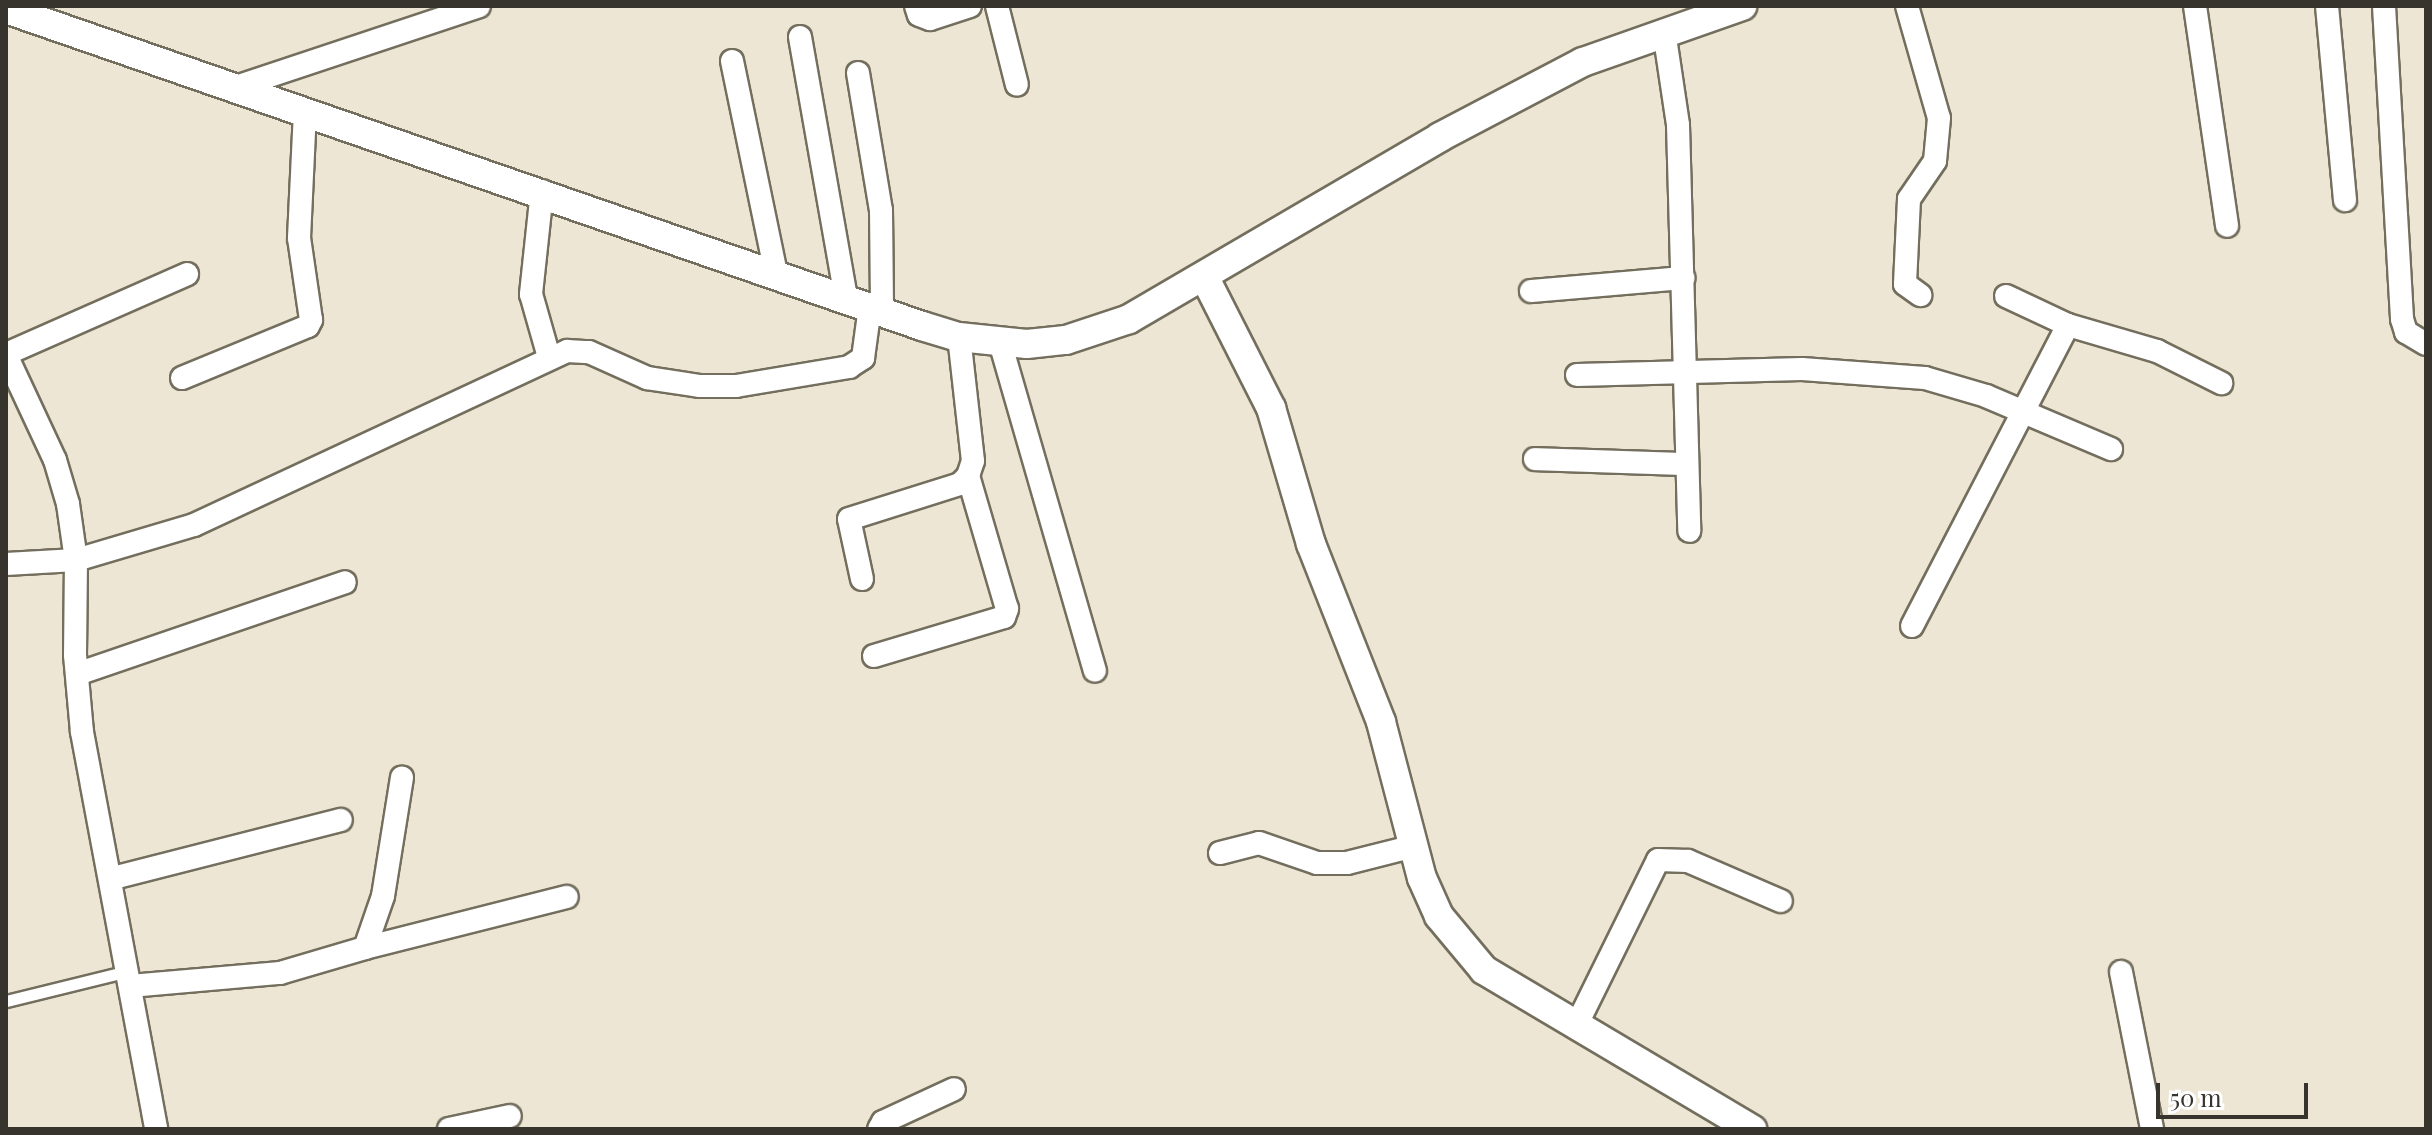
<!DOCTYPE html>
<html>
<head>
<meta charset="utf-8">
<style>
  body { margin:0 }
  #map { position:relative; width:2432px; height:1135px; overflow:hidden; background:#ede6d4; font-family:"Playfair Display",serif }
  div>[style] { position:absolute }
  .roads { filter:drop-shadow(2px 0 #736e5d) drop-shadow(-2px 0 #736e5d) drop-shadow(0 2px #736e5d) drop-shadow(0 -2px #736e5d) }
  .service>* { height:11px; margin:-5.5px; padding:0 5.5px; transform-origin:5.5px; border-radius:5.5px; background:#fff }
  .minor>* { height:22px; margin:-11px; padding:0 11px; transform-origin:11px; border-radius:11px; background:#fff }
  .tertiary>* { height:28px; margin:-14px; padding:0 14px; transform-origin:14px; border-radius:14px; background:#fff }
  span { translate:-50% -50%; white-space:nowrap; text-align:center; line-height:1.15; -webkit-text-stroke:6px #fff; paint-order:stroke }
  .frame { position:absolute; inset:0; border:8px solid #37342d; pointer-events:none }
  .scale { position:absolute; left:2156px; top:1083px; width:152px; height:36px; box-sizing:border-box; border:4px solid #37342d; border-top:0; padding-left:10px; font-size:24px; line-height:28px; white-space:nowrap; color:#37342d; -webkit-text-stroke:6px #fff; paint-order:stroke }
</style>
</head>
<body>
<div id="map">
  <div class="roads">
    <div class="service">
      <i style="left:6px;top:1001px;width:126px;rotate:-13.8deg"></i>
    </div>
    <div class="minor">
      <i style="left:916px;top:6px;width:9px;rotate:72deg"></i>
      <i style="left:919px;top:15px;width:12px;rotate:20deg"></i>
      <i style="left:930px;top:19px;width:42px;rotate:-18deg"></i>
      <i style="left:997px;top:6px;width:81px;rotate:75.8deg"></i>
      <i style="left:1907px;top:6px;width:116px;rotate:74.1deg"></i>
      <i style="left:1939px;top:118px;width:43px;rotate:95.3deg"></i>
      <i style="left:1935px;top:161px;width:46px;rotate:124.4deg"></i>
      <i style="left:1909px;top:199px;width:85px;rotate:92.7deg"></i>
      <i style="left:1905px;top:284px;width:19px;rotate:36deg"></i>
      <i style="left:2195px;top:6px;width:222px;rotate:81.7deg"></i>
      <i style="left:2327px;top:6px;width:195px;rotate:84.7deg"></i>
      <i style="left:2384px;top:6px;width:314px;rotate:86.7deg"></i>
      <i style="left:2402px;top:319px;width:14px;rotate:73deg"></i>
      <i style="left:2406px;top:332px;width:23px;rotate:31deg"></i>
      <i style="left:1664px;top:31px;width:95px;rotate:81.5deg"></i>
      <i style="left:1678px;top:125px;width:406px;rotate:88.4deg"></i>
      <i style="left:800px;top:37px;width:266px;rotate:80deg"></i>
      <i style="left:732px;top:61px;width:217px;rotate:78.3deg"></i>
      <i style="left:858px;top:73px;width:139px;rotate:80.5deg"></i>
      <i style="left:881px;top:210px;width:102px;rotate:89.4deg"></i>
      <i style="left:236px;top:87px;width:256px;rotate:-18.4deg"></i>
      <i style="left:542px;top:191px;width:104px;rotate:96.1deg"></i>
      <i style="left:531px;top:294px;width:66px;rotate:74.1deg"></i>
      <i style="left:1531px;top:291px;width:153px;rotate:-4.9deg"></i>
      <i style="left:2006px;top:296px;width:68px;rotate:25.1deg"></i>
      <i style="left:2068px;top:325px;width:93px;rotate:16.3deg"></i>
      <i style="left:2157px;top:351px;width:72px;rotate:26.6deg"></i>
      <i style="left:1000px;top:342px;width:342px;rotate:73.9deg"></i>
      <i style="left:6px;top:354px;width:198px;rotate:-23.8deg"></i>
      <i style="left:6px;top:355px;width:116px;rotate:65deg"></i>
      <i style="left:55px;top:460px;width:46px;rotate:73.5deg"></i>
      <i style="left:68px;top:504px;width:57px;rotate:81.9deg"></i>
      <i style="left:76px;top:560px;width:95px;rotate:90.6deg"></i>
      <i style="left:75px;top:655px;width:77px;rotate:84.8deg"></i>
      <i style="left:82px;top:732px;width:404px;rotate:79.4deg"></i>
      <i style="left:1577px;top:375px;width:225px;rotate:-1.5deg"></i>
      <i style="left:1802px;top:369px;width:123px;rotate:4.2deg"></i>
      <i style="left:1925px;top:378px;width:64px;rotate:16.4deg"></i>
      <i style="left:1986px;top:396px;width:136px;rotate:23deg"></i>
      <i style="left:182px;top:378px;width:136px;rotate:-22.4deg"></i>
      <i style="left:308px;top:326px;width:7px;rotate:-63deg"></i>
      <i style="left:311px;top:320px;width:83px;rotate:-98.3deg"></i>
      <i style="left:299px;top:238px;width:125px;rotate:-87.3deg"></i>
      <i style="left:1535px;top:459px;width:152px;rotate:1.9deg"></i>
      <i style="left:6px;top:564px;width:70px;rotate:-3.3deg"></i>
      <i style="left:76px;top:560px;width:123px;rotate:-16.5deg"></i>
      <i style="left:194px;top:525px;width:412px;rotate:-25deg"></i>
      <i style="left:567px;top:351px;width:22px;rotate:3deg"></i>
      <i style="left:589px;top:352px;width:64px;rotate:24.1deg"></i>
      <i style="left:647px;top:378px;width:54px;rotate:8.6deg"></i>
      <i style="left:700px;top:386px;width:36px"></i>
      <i style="left:736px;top:386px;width:115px;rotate:-9.5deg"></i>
      <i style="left:849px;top:367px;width:17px;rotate:-33deg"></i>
      <i style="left:863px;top:358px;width:51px;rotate:-82.2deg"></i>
      <i style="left:862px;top:579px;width:61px;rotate:-102.2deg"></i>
      <i style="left:849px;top:519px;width:116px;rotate:-17.5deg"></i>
      <i style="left:960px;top:484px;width:11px;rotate:-45deg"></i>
      <i style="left:968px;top:476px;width:16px;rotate:-72deg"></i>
      <i style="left:973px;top:461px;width:125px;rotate:-96.4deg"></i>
      <i style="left:1912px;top:626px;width:339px;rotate:-62.6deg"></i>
      <i style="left:874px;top:656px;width:136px;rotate:-16.7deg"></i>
      <i style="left:1004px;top:617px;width:9px;rotate:-69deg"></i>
      <i style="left:1007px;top:609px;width:139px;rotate:-106.3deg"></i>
      <i style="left:77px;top:674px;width:283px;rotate:-18.9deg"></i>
      <i style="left:1220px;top:853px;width:40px;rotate:-14.4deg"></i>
      <i style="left:1259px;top:843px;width:61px;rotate:19deg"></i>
      <i style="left:1317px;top:863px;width:30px"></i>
      <i style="left:1347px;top:863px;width:69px;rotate:-14.2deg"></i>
      <i style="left:113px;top:878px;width:235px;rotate:-14.3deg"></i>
      <i style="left:365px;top:948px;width:208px;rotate:-14.2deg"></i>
      <i style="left:2121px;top:972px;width:160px;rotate:78.8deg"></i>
      <i style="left:130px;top:986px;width:151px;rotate:-5deg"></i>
      <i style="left:280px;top:973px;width:89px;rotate:-16.4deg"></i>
      <i style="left:365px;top:948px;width:55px;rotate:-70.9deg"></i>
      <i style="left:383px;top:896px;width:120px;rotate:-80.9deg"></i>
      <i style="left:1576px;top:1026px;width:185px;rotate:-63.7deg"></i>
      <i style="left:1658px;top:860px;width:30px;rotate:2deg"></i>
      <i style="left:1688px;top:861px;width:101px;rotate:23.3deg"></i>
      <i style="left:449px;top:1129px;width:62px;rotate:-12deg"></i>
      <i style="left:879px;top:1129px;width:8px;rotate:-60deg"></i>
      <i style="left:883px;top:1122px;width:78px;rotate:-24.9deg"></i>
    </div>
    <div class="tertiary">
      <i style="left:6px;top:9px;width:969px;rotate:19.09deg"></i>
      <i style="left:922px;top:326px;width:39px;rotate:17deg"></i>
      <i style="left:959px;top:337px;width:68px;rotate:5.9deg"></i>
      <i style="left:1027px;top:344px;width:39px;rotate:-6deg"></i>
      <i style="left:1066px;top:340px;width:66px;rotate:-18.4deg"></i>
      <i style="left:1129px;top:319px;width:360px;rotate:-30.3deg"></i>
      <i style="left:1440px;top:137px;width:161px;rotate:-27.7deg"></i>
      <i style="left:1583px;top:62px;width:169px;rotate:-19.4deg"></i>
      <i style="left:1205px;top:278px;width:146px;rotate:63.1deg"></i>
      <i style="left:1271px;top:408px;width:142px;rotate:73.6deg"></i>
      <i style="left:1311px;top:544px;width:191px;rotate:68.5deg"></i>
      <i style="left:1381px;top:722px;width:161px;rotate:75.3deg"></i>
      <i style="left:1422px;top:878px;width:42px;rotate:65.9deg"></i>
      <i style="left:1439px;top:916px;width:70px;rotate:50.2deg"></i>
      <i style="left:1484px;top:970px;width:312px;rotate:30.7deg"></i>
    </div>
  </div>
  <div class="frame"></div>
  <div class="scale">50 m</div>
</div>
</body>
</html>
